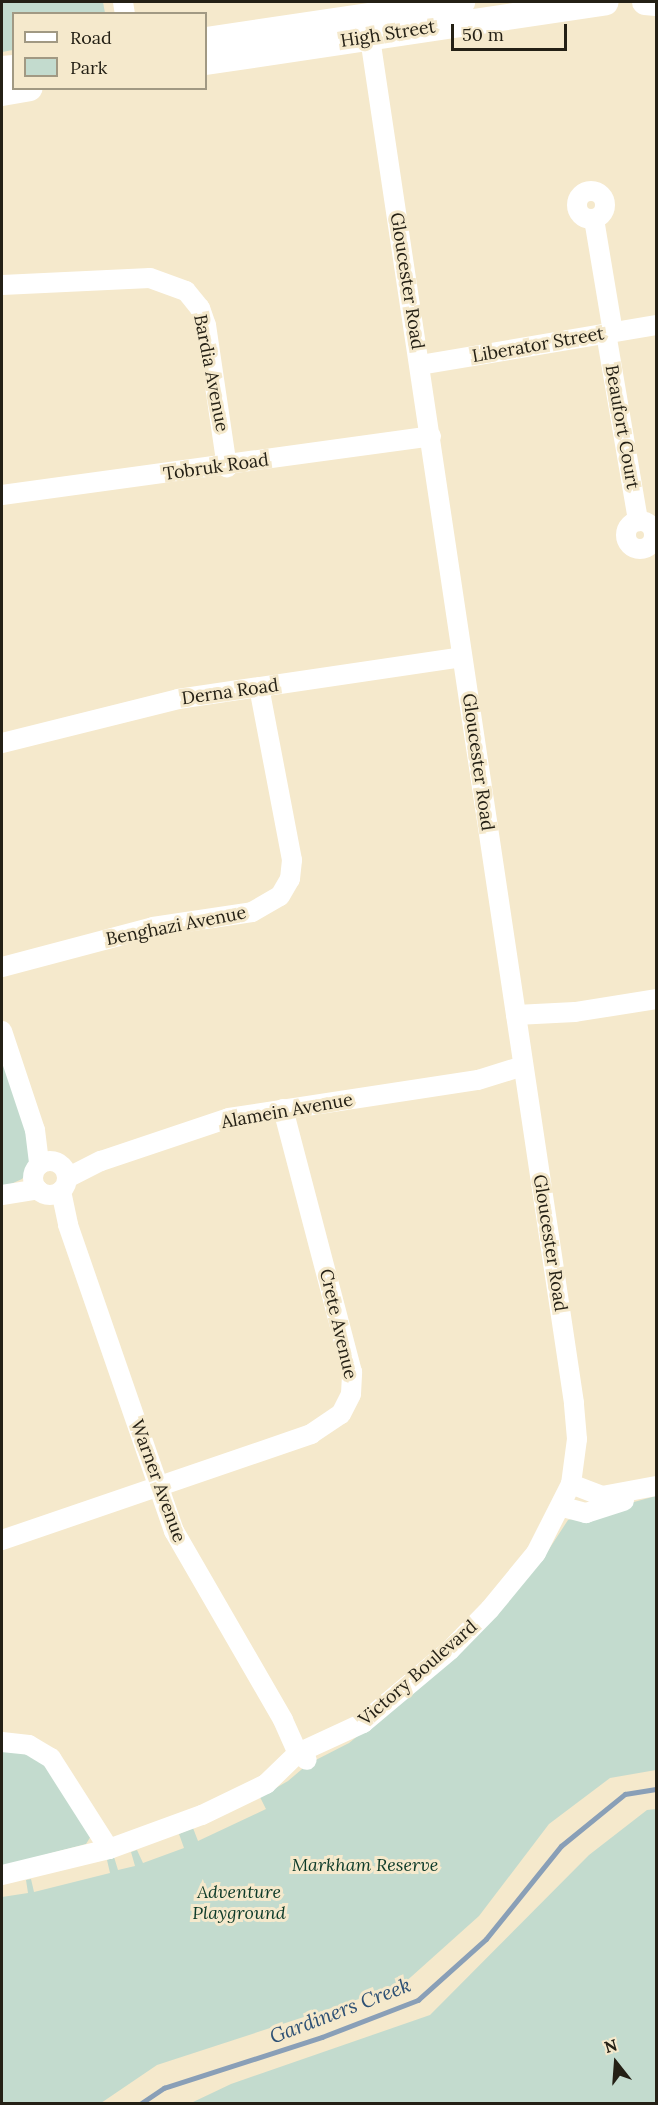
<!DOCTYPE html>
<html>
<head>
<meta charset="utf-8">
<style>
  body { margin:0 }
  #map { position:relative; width:658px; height:2105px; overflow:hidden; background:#f5e9cc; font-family:Lora,serif }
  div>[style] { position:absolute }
  .green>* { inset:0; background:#c3dbce }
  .stream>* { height:4.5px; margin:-2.25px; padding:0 2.25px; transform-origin:2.25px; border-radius:2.25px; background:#899fb7 }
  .minor>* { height:20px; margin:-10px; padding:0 10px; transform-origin:10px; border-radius:10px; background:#fff }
  .minor>.ring { margin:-10px; padding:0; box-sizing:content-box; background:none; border:20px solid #fff; border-radius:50% }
  .major>* { height:26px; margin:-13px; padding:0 13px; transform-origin:13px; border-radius:13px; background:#fff }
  span { translate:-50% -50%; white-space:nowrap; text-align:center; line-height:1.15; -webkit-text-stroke:6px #f5e9cc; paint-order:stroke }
  .street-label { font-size:18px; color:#242015 }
  .park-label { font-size:18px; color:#0d3a28; font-style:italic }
  .water-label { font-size:20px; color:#2d5074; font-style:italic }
  .frame { position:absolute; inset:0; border:3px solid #242015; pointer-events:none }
  .legend { position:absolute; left:12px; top:12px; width:195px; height:78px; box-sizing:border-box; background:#f5e9cc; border:2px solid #a19983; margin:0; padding:8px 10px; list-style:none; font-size:18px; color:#242015 }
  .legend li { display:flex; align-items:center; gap:12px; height:30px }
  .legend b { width:30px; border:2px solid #a19983 }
  .north { position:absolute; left:586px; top:2033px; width:60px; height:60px; -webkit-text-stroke:4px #f5e9cc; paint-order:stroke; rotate:343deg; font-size:16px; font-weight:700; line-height:24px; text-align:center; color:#242015 }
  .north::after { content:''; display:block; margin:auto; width:21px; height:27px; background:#242015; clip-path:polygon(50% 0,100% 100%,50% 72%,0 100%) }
  .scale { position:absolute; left:451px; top:24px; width:116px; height:27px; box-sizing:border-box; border:3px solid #242015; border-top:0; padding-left:8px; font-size:18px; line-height:21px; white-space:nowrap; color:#242015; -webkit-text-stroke:4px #f5e9cc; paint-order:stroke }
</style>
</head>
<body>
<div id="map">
  <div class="green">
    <i style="clip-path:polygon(2px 2px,103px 2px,105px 13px,14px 14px,13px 50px,2px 52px)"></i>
    <i style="clip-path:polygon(2px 1057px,31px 1142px,32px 1167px,22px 1179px,2px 1188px)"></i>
    <i style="clip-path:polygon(656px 1496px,656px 1770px,610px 1778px,549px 1824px,479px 1916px,402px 1985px,157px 2065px,101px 2103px,2px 2104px,2px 1897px,28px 1893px,26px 1880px,31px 1879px,34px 1892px,110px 1873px,107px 1860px,114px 1857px,118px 1870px,135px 1866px,131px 1852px,137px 1850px,143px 1863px,184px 1848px,179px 1834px,193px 1828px,198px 1841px,266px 1809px,260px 1797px,288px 1781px,308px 1764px,349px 1743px,440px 1670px,540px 1563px,568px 1520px)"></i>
    <i style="clip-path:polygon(2px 1749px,18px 1750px,45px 1763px,91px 1836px,86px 1844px,2px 1866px)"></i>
    <i style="clip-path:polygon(656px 1809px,656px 2103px,191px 2103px,231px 2084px,430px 2015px,589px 1855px,647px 1810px)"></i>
  </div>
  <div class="stream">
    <i style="left:140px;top:2104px;width:29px;rotate:-34deg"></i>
    <i style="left:164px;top:2088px;width:166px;rotate:-17.9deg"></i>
    <i style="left:322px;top:2037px;width:103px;rotate:-21.1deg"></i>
    <i style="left:418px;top:2000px;width:91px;rotate:-41.9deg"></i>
    <i style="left:486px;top:1939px;width:119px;rotate:-51.1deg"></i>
    <i style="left:561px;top:1846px;width:82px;rotate:-39.1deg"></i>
    <i style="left:625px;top:1794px;width:31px;rotate:-9deg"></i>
  </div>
  <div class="minor">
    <i style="left:123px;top:2px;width:12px;rotate:81deg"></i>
    <i class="ring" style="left:577px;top:191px;width:8px;height:8px"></i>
    <i style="left:594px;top:219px;width:115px;rotate:80.5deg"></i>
    <i style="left:2px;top:285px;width:148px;rotate:-2.7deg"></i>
    <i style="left:150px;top:278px;width:38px;rotate:20deg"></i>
    <i style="left:186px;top:291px;width:22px;rotate:51deg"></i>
    <i style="left:200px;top:308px;width:18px;rotate:71deg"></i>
    <i style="left:206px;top:325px;width:144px;rotate:81.6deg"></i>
    <i style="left:606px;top:333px;width:191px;rotate:80.3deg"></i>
    <i style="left:420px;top:365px;width:239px;rotate:-9.6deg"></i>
    <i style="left:2px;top:495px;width:433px;rotate:-7.8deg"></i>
    <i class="ring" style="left:626px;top:521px;width:8px;height:8px"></i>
    <i style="left:2px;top:743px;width:181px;rotate:-14deg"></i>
    <i style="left:178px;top:699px;width:287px;rotate:-8.4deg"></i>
    <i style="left:2px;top:967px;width:156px;rotate:-14.8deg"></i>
    <i style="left:153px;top:927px;width:100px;rotate:-8.6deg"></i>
    <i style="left:252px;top:912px;width:32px;rotate:-30deg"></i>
    <i style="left:280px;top:896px;width:20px;rotate:-60deg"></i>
    <i style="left:290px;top:879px;width:19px;rotate:-84deg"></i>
    <i style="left:292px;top:860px;width:176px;rotate:-100.8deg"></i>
    <i style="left:516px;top:1015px;width:59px;rotate:-2.9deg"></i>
    <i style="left:575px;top:1012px;width:82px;rotate:-9.1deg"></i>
    <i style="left:2px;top:1031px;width:104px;rotate:71.6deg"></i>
    <i style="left:35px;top:1130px;width:35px;rotate:83deg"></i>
    <i class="ring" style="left:33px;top:1161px;width:14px;height:14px"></i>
    <i style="left:67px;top:1178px;width:38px;rotate:-27deg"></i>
    <i style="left:101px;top:1161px;width:135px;rotate:-18.6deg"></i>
    <i style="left:229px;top:1118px;width:252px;rotate:-8.7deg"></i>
    <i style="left:478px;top:1080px;width:47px;rotate:-17.3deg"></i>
    <i style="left:61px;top:1191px;width:35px;rotate:78deg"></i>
    <i style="left:68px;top:1225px;width:324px;rotate:70.9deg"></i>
    <i style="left:174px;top:1531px;width:218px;rotate:60deg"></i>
    <i style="left:283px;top:1720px;width:36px;rotate:66deg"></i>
    <i style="left:298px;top:1753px;width:11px;rotate:38deg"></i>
    <i style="left:2px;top:1195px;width:36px;rotate:-9deg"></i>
    <i style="left:571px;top:1484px;width:33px;rotate:21deg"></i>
    <i style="left:602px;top:1496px;width:55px;rotate:-10.5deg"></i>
    <i style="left:563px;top:1507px;width:24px;rotate:15deg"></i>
    <i style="left:586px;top:1513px;width:40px;rotate:-18deg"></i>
    <i style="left:2px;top:1540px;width:327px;rotate:-18.9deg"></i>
    <i style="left:311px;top:1434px;width:36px;rotate:-34deg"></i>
    <i style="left:341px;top:1414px;width:22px;rotate:-63deg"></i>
    <i style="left:351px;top:1394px;width:22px;rotate:-87deg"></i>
    <i style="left:352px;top:1372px;width:272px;rotate:-104.7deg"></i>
    <i style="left:2px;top:1742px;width:27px;rotate:6deg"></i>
    <i style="left:29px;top:1745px;width:26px;rotate:31deg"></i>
    <i style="left:51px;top:1758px;width:108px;rotate:57.5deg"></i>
    <i style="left:2px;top:1875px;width:110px;rotate:-13.7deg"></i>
    <i style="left:109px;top:1849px;width:99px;rotate:-20.1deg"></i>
    <i style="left:202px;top:1815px;width:71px;rotate:-25.8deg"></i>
    <i style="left:266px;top:1784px;width:45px;rotate:-44.1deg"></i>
    <i style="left:298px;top:1753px;width:72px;rotate:-24.8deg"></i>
    <i style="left:363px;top:1723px;width:114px;rotate:-40deg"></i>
    <i style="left:450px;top:1650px;width:57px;rotate:-45.7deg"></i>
    <i style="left:490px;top:1609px;width:72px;rotate:-50.6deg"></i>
    <i style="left:536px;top:1553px;width:77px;rotate:-63.1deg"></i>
    <i style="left:571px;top:1484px;width:45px;rotate:-82.4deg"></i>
    <i style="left:577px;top:1439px;width:36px;rotate:-95deg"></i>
    <i style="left:574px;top:1403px;width:1393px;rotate:-98.5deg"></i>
  </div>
  <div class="major">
    <i style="left:645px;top:2px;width:11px;rotate:5deg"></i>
    <i style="left:206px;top:40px;width:259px;rotate:-8.4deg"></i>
    <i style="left:206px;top:62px;width:404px;rotate:-8.5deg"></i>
    <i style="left:2px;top:69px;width:12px;rotate:-5deg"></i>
    <i style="left:2px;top:93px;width:28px;rotate:-10deg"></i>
  </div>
  <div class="street-label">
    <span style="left:388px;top:34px;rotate:-9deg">High Street</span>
    <span style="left:407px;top:281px;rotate:81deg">Gloucester Road</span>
    <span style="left:538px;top:345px;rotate:-10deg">Liberator Street</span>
    <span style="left:211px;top:373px;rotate:79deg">Bardia Avenue</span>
    <span style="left:622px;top:427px;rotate:80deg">Beaufort Court</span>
    <span style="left:216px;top:467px;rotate:-8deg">Tobruk Road</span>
    <span style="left:230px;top:692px;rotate:-8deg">Derna Road</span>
    <span style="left:478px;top:762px;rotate:82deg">Gloucester Road</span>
    <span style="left:176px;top:926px;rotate:-11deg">Benghazi Avenue</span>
    <span style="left:287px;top:1111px;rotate:-10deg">Alamein Avenue</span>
    <span style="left:550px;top:1243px;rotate:81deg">Gloucester Road</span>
    <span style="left:338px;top:1324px;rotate:77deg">Crete Avenue</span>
    <span style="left:158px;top:1481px;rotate:70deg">Warner Avenue</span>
    <span style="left:418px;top:1673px;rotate:-41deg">Victory Boulevard</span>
  </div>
  <div class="park-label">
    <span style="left:365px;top:1865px">Markham Reserve</span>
    <span style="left:239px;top:1903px">Adventure<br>Playground</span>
  </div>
  <div class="water-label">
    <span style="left:340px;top:2010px;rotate:-21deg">Gardiners Creek</span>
  </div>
  <div class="frame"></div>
  <ul class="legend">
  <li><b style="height:8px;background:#fff"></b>Road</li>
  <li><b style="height:16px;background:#c3dbce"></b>Park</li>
  </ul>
  <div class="north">N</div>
  <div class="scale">50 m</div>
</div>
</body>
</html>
